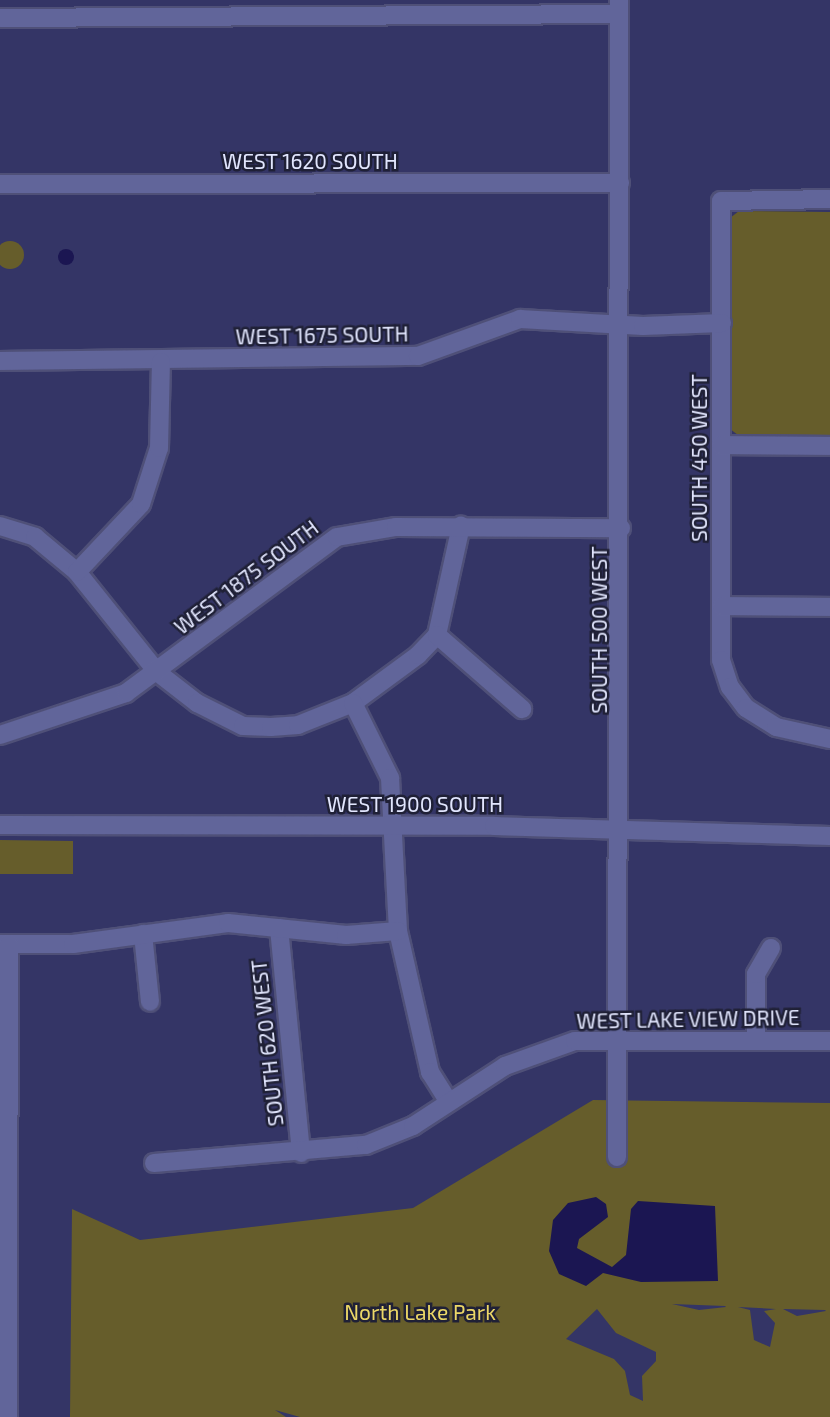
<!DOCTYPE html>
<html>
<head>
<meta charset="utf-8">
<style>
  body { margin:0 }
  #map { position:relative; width:830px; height:1417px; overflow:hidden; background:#343566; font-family:"Exo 2",sans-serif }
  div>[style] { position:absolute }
  .green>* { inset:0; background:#665d2b }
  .round { border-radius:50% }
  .water>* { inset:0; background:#1b1652 }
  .roads { filter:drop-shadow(2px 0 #4f5078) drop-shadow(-2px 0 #4f5078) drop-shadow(0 2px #4f5078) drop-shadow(0 -2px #4f5078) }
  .minor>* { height:18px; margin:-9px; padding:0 9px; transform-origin:9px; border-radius:9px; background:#61659a }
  span { translate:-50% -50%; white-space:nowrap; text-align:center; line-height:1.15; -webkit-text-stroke:5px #1f2036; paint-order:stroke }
  .street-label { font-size:21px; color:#e2e6fe }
  .park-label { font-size:21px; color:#ebd767 }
</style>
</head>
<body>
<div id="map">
  <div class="green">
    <i style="clip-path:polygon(739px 211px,830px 212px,830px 436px,738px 435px,730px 429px,730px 218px)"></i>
    <i class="round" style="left:-4px;top:241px;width:28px;height:28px"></i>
    <i style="clip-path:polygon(0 840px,73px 841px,73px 874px,0 874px)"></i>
    <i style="clip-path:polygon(evenodd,593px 1100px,830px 1103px,830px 1417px,300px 1417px,275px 1410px,286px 1417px,70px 1417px,72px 1209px,140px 1240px,413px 1208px,593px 1100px,672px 1304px,725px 1306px,726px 1307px,699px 1310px,672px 1304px,593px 1100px,738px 1307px,776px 1309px,764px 1311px,775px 1323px,770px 1347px,754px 1340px,750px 1310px,738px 1307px,593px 1100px,597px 1309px,616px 1333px,656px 1352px,656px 1361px,642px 1376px,643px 1401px,630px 1395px,625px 1371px,614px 1359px,566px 1339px,597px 1309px,593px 1100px,783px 1309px,825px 1310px,826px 1311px,797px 1316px,783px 1309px)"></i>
  </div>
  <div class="water">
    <i class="round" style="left:58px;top:249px;width:16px;height:16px"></i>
    <i style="clip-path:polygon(596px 1197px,606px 1204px,608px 1217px,579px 1239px,577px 1248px,612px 1267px,626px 1255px,631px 1209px,638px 1201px,715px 1206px,718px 1281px,641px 1282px,603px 1273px,586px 1286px,559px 1274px,549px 1251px,553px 1220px,568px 1203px)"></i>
  </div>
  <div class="roads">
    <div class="minor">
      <i style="left:0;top:18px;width:619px;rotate:-0.37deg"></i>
      <i style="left:0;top:184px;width:620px;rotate:-0.09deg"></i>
      <i style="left:830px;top:199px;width:109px;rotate:178.9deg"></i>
      <i style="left:721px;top:201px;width:459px;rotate:90deg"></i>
      <i style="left:721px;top:660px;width:28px;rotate:72deg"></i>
      <i style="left:730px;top:687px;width:26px;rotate:53deg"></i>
      <i style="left:746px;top:708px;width:36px;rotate:32deg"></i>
      <i style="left:776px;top:727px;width:55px;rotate:12.5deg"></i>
      <i style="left:0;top:361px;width:418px;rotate:-0.7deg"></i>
      <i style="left:418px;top:356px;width:109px;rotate:-19.9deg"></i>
      <i style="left:520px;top:319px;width:123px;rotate:3.3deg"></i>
      <i style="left:643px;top:326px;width:79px;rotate:-2.2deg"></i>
      <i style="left:721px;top:445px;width:109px;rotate:0.5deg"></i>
      <i style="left:0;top:526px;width:37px;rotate:17deg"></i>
      <i style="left:35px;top:537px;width:55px;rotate:39.8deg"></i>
      <i style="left:77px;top:572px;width:128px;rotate:51.3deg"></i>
      <i style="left:157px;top:672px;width:51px;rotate:37.8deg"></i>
      <i style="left:197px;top:703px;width:51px;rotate:26.6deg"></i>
      <i style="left:243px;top:726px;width:28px;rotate:2deg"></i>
      <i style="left:271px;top:727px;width:27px;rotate:-4deg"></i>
      <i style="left:298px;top:725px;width:59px;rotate:-21.8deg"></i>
      <i style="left:353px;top:703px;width:81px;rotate:-36.4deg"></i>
      <i style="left:418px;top:655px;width:28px;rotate:-46deg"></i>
      <i style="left:437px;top:635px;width:112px;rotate:-77.6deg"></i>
      <i style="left:77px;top:572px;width:93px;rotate:-46.7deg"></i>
      <i style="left:141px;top:504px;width:59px;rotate:-72.2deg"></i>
      <i style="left:159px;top:448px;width:86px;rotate:-88.7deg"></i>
      <i style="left:722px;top:606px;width:108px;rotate:0.5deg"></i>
      <i style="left:437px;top:635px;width:113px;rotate:41deg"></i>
      <i style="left:353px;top:703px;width:84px;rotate:63.7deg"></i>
      <i style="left:390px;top:778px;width:153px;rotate:87deg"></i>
      <i style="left:398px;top:931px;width:145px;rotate:77.2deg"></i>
      <i style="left:430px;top:1072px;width:34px;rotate:58deg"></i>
      <i style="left:0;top:735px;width:133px;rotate:-18.4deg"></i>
      <i style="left:126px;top:693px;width:262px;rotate:-36.5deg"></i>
      <i style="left:337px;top:537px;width:60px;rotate:-9.6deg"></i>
      <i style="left:396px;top:527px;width:225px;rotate:0.3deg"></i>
      <i style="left:0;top:825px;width:494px;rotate:0.1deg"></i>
      <i style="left:494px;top:826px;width:336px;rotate:1.7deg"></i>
      <i style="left:279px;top:928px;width:226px;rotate:84.4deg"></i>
      <i style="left:143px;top:934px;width:68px;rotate:84.1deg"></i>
      <i style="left:0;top:944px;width:73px"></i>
      <i style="left:73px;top:944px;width:156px;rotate:-7.7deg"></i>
      <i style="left:228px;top:923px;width:119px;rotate:5.8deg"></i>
      <i style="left:346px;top:935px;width:52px;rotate:-4.4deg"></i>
      <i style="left:756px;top:1041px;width:67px;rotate:-90deg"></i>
      <i style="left:756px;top:974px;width:30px;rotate:-60deg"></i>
      <i style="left:617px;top:1157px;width:1157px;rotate:-89.9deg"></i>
      <i style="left:154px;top:1163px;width:213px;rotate:-4.9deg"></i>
      <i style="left:366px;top:1145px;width:51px;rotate:-22deg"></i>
      <i style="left:413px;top:1126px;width:110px;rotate:-33.1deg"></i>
      <i style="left:505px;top:1066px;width:74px;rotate:-19.7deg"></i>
      <i style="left:575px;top:1041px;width:255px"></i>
      <i style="left:8px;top:1417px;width:473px;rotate:-89.9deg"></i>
    </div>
  </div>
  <div class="street-label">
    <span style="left:310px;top:161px">WEST 1620 SOUTH</span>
    <span style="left:322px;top:335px;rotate:-1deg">WEST 1675 SOUTH</span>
    <span style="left:699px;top:458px;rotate:-90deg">SOUTH 450 WEST</span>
    <span style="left:246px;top:577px;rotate:-37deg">WEST 1875 SOUTH</span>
    <span style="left:599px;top:630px;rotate:-90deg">SOUTH 500 WEST</span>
    <span style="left:415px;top:804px">WEST 1900 SOUTH</span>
    <span style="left:688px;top:1019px;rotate:-1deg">WEST LAKE VIEW DRIVE</span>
    <span style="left:267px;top:1043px;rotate:-96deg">SOUTH 620 WEST</span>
  </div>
  <div class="park-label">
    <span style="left:420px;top:1312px">North Lake Park</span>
  </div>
</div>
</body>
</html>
